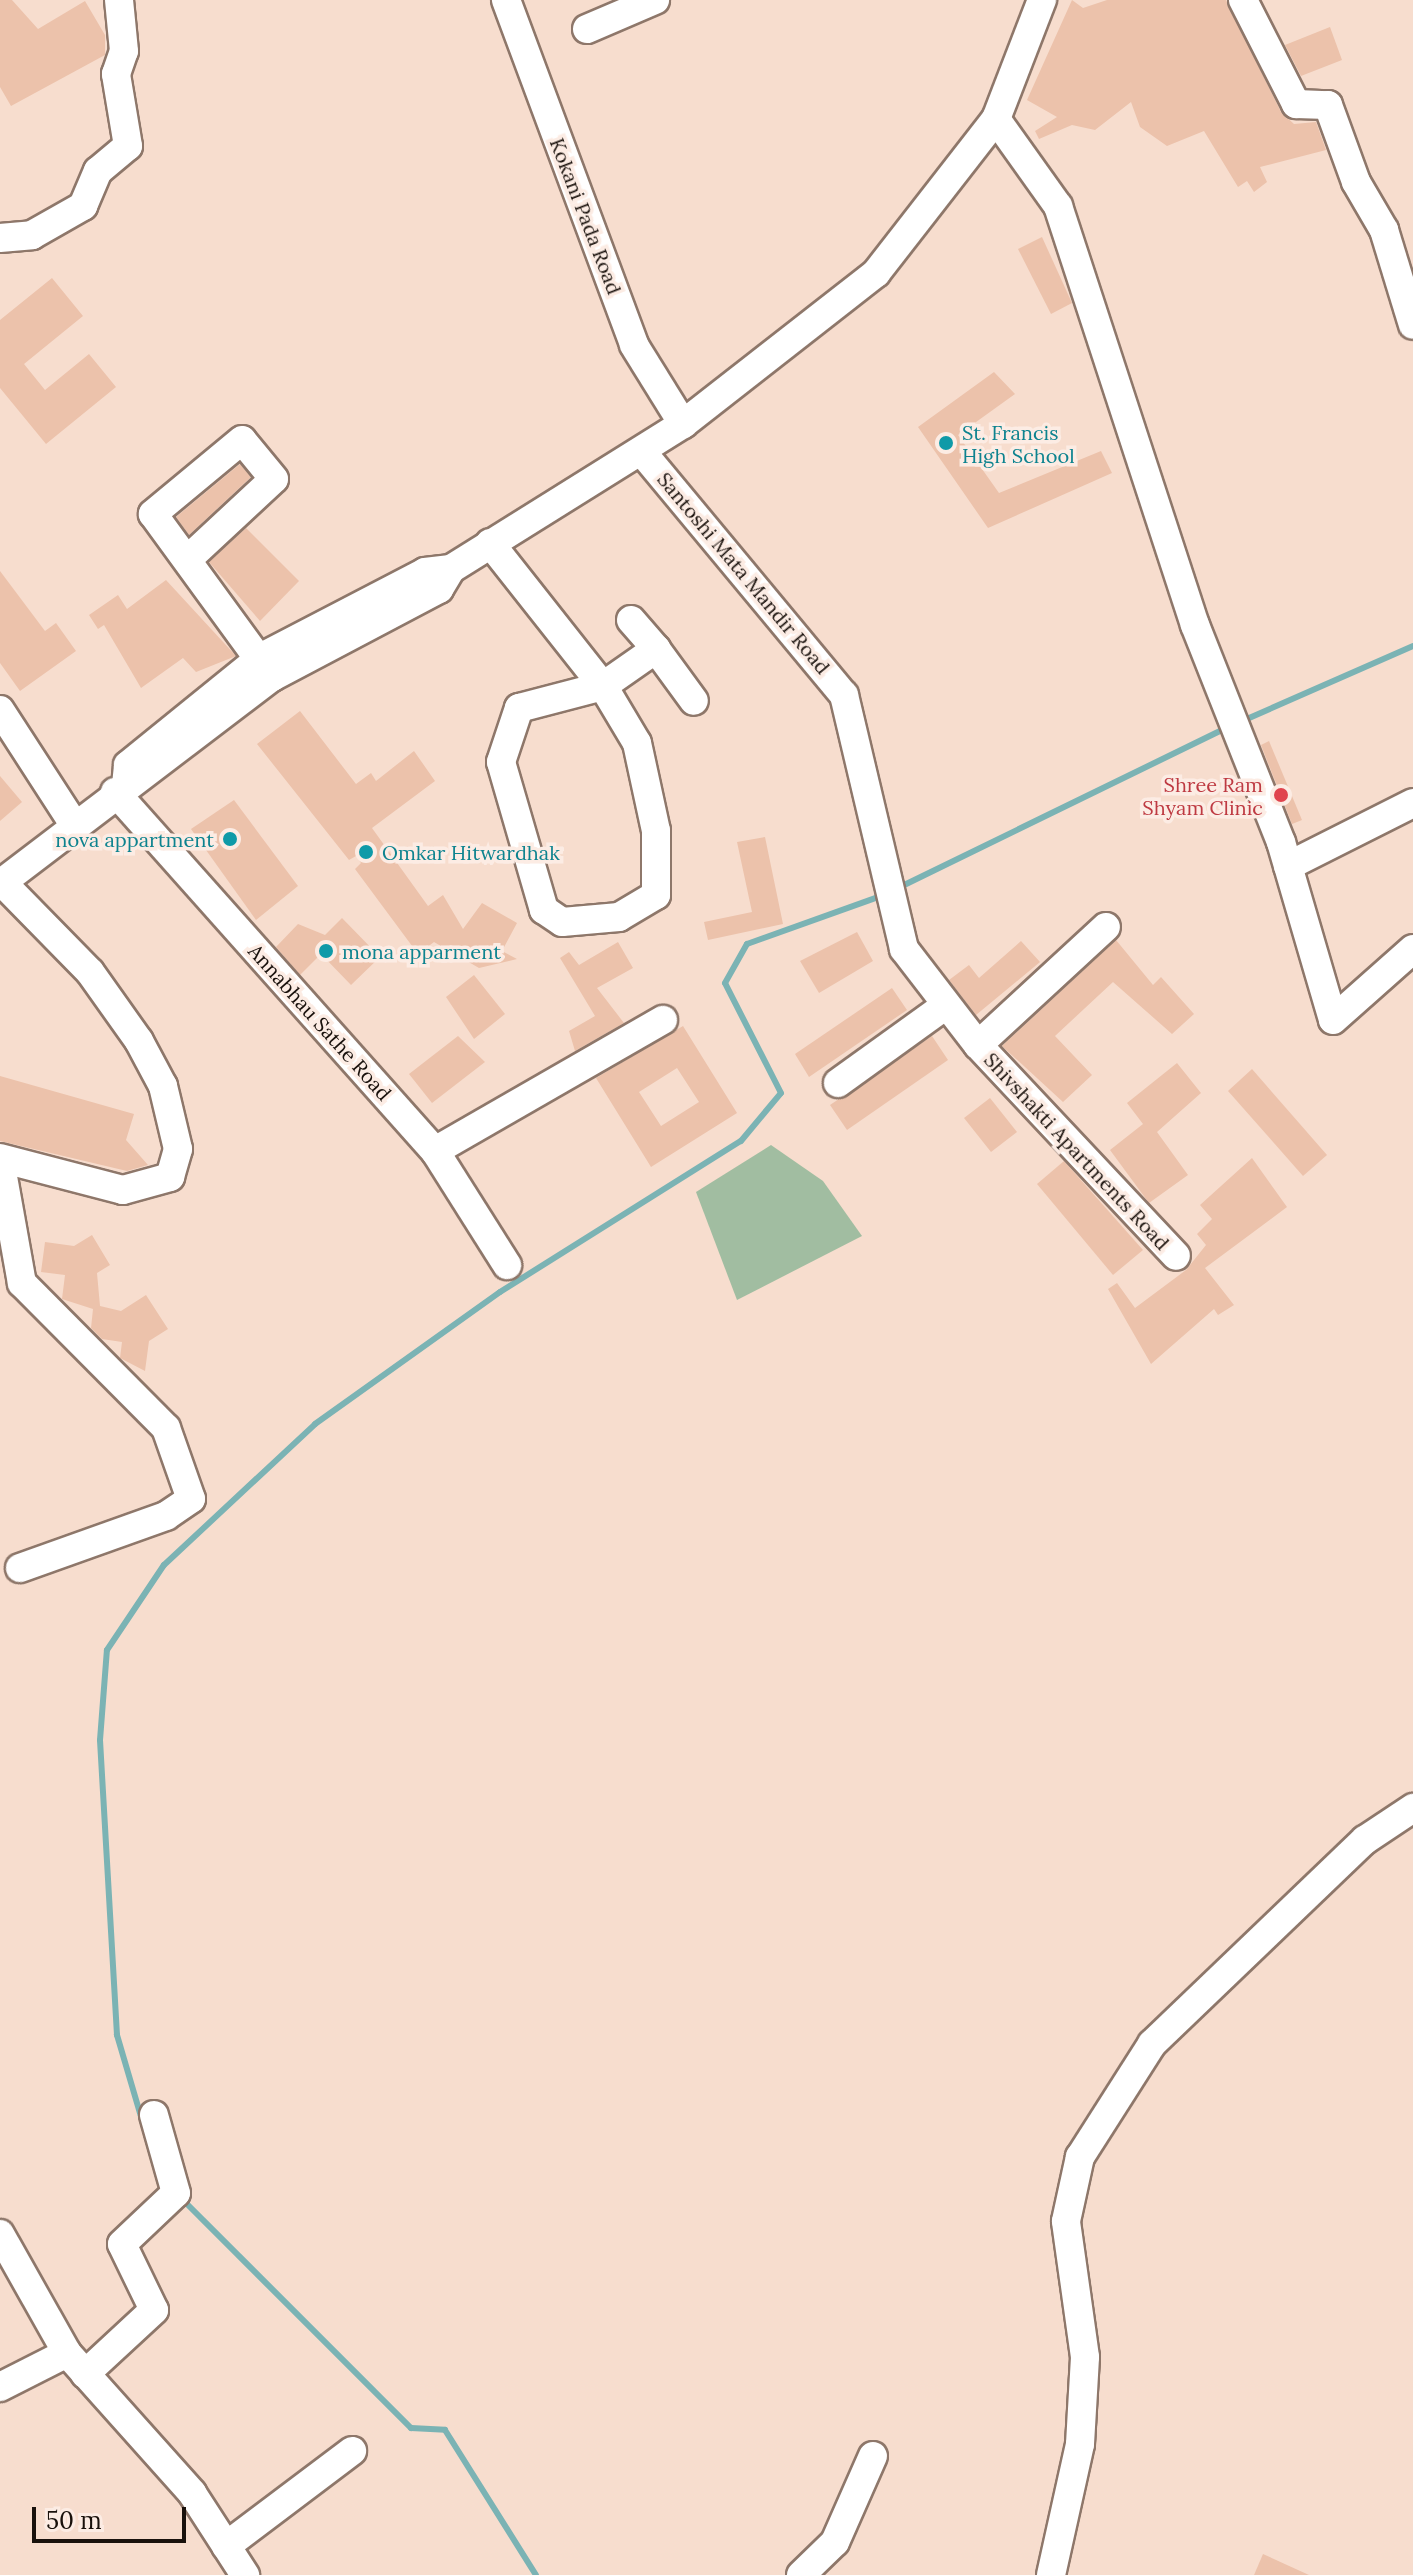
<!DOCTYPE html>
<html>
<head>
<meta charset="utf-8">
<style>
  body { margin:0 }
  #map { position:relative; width:1413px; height:2575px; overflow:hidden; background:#f7ddce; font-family:Lora,serif }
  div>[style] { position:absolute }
  .green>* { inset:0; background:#a1bda1 }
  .stream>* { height:6px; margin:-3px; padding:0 3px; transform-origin:3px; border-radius:3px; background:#7bb3b4 }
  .building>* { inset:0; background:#ecc2ab }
  .roads { filter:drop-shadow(2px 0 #8e776a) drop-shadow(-2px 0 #8e776a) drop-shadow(0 2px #8e776a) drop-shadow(0 -2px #8e776a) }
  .minor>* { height:28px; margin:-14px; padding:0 14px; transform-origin:14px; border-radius:14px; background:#fff }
  .dots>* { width:22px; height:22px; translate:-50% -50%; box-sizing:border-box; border:4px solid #fcece4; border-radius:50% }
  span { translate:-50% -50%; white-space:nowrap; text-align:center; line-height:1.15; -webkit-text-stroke:7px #fcece4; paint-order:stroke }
  .street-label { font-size:20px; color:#19110c }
  .culture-label { font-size:20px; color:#0d838f }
  .left { translate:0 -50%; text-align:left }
  .right { translate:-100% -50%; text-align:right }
  .health-label { font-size:20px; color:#be3a42 }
  .scale { position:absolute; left:32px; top:2507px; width:154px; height:36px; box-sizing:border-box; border:4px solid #19110c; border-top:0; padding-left:10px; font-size:24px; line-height:28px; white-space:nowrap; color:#19110c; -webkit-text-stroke:6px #fcece4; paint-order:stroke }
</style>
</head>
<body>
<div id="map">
  <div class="green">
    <i style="clip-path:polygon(771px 1145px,823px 1181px,862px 1236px,737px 1300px,696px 1192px)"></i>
  </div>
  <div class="stream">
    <i style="left:1240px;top:722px;width:189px;rotate:-23.7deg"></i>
    <i style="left:898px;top:888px;width:365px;rotate:-26deg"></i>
    <i style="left:142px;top:2120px;width:89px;rotate:-106.4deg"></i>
    <i style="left:117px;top:2035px;width:295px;rotate:-93.3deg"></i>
    <i style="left:100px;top:1740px;width:90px;rotate:-85.6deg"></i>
    <i style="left:107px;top:1650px;width:102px;rotate:-56.2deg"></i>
    <i style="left:164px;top:1565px;width:207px;rotate:-43deg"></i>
    <i style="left:315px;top:1424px;width:227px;rotate:-35.5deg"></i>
    <i style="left:500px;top:1292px;width:284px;rotate:-32.1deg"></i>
    <i style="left:741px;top:1141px;width:62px;rotate:-50.2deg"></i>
    <i style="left:781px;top:1093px;width:123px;rotate:-117deg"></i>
    <i style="left:725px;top:983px;width:45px;rotate:-60.6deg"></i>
    <i style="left:747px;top:944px;width:145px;rotate:-19.7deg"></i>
    <i style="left:182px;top:2199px;width:324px;rotate:45deg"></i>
    <i style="left:411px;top:2428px;width:34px;rotate:3deg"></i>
    <i style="left:445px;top:2430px;width:171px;rotate:57.9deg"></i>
  </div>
  <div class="building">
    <i style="clip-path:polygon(0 0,12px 0,38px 29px,85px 1px,105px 35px,105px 55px,11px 106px,0 87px)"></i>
    <i style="clip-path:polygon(1072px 0,1083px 8px,1107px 0,1226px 0,1281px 112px,1294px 124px,1316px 122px,1326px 150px,1260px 167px,1267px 182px,1254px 192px,1247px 181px,1238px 187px,1204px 131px,1167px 146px,1140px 127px,1131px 102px,1095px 130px,1072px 125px,1039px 139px,1035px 131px,1057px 117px,1027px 100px)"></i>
    <i style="clip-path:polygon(1330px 27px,1342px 60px,1301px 76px,1285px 45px)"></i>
    <i style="clip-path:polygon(1042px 237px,1072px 303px,1051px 314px,1018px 249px)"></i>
    <i style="clip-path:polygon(52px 278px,83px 316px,24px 364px,45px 390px,89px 354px,116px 387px,46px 444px,0 388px,0 320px)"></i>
    <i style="clip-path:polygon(994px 372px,1015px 394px,958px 435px,999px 493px,1101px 451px,1112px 473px,988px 528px,918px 427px)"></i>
    <i style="clip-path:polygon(240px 464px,251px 477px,189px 535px,176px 517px)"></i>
    <i style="clip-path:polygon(246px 528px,299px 581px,260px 621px,209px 562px)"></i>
    <i style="clip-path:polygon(0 571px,45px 631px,56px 623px,76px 651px,20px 691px,0 663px)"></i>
    <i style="clip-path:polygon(166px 580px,236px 656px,196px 672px,183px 658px,141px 688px,104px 625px,98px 629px,89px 615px,118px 595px,127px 609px)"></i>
    <i style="clip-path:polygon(300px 711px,356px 784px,371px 773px,376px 781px,414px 751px,435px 781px,372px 828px,428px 906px,443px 895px,463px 929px,482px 903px,517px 923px,502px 951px,517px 959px,479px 968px,434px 942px,418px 954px,355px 869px,361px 863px,356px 856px,349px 860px,257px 744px)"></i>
    <i style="clip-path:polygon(1269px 741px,1302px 820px,1292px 824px,1261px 745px)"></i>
    <i style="clip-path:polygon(0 776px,22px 802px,0 821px)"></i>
    <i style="clip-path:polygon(234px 800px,298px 886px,256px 920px,191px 829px)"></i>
    <i style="clip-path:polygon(765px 837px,783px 924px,708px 940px,704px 922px,752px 912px,737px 842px)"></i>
    <i style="clip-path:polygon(342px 918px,380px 957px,351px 985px,321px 954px,300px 975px,276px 947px,298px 924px,325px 935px)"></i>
    <i style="clip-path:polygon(857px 932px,873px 961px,819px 993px,800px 961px)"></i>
    <i style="clip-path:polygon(1116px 940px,1153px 985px,1161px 977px,1194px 1014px,1172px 1034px,1113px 982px,1055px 1036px,1092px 1075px,1063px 1102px,1002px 1046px)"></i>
    <i style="clip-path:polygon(1021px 941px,1040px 962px,976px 1015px,949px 980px,969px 965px,979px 978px)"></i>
    <i style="clip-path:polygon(618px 942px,633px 968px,597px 988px,624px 1023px,575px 1051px,569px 1031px,595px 1016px,560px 958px,569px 952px,579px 965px)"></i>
    <i style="clip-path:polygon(474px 975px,505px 1014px,474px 1039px,446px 997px)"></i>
    <i style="clip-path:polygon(892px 988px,907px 1010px,809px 1077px,795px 1054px)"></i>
    <i style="clip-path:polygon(evenodd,683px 1026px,737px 1113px,651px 1167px,596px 1078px,683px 1026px,677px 1068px,699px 1102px,661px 1126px,639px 1092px,677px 1068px)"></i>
    <i style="clip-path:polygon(458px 1036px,485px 1062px,432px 1103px,409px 1074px)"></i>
    <i style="clip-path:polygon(932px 1036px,948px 1060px,847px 1130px,830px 1105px)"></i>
    <i style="clip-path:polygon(1177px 1063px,1201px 1093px,1157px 1132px,1188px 1175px,1149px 1203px,1110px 1150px,1143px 1124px,1127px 1103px)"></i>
    <i style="clip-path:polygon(1252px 1069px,1327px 1155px,1303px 1176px,1228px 1091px)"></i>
    <i style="clip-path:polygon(0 1076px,134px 1114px,126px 1140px,148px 1165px,127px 1171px,0 1141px)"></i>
    <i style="clip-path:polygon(990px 1098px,1017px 1132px,991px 1152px,964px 1118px)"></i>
    <i style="clip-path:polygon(1252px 1158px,1287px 1207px,1205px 1268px,1234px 1305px,1218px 1315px,1214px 1309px,1151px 1364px,1108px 1289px,1117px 1283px,1135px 1308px,1186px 1270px,1206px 1245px,1197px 1234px,1212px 1219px,1200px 1205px)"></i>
    <i style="clip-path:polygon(1064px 1161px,1143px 1250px,1113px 1275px,1037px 1184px)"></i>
    <i style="clip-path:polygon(92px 1235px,110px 1265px,97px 1273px,100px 1306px,121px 1311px,146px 1295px,168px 1329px,149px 1341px,145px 1371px,120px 1358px,122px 1342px,102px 1339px,91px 1328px,93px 1309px,62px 1299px,65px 1275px,41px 1272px,45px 1242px,74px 1246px)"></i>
    <i style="clip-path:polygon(1263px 2554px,1309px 2575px,1254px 2575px)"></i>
  </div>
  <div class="roads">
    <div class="minor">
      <i style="left:506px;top:0;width:368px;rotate:69.6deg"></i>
      <i style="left:634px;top:345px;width:93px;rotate:58.2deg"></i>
      <i style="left:1243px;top:0;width:117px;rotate:63deg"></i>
      <i style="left:1296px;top:104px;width:32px;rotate:2deg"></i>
      <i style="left:1328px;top:105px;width:82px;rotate:70deg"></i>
      <i style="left:1356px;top:182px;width:56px;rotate:59.7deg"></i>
      <i style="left:1384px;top:230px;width:99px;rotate:73deg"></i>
      <i style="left:587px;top:29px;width:74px;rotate:-23.1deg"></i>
      <i style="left:996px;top:119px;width:107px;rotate:54.5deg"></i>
      <i style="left:1058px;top:206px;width:441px;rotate:71.9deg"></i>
      <i style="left:1195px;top:625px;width:233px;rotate:68.4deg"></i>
      <i style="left:1281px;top:842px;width:185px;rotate:73.7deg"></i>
      <i style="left:1333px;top:1020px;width:107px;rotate:-41.6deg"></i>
      <i style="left:0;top:238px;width:32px;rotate:-5deg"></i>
      <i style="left:32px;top:235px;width:59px;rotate:-29.6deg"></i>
      <i style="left:83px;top:206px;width:38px;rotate:-67deg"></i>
      <i style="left:98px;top:171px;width:39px;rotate:-40deg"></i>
      <i style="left:128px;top:146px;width:73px;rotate:-99.5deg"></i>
      <i style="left:116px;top:74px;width:24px;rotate:-71deg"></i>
      <i style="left:124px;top:51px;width:51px;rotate:-95.6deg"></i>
      <i style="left:642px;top:452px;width:316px;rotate:50.3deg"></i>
      <i style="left:844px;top:695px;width:261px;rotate:76.7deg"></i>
      <i style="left:904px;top:949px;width:121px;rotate:52.4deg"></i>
      <i style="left:978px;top:1045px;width:289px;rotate:46.8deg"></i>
      <i style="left:490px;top:543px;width:182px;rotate:51.7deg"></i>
      <i style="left:603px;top:686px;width:66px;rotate:59.2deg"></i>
      <i style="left:637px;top:743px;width:90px;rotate:77.8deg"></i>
      <i style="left:656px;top:831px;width:64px;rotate:90deg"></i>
      <i style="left:656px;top:895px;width:43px;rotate:149.3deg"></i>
      <i style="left:619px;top:917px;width:57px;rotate:175deg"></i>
      <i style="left:562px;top:922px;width:22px;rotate:-146deg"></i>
      <i style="left:544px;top:910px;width:154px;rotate:-106.2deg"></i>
      <i style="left:501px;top:762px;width:57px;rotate:-71.6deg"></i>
      <i style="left:519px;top:708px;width:87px;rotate:-14.7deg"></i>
      <i style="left:603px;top:686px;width:65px;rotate:-34.9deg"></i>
      <i style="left:656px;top:649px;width:64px;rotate:53.8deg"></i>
      <i style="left:188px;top:559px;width:117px;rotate:-42.9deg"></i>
      <i style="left:274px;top:479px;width:50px;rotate:-129.4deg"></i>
      <i style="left:242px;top:440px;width:116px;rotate:140.3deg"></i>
      <i style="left:153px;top:514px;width:202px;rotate:53.9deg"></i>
      <i style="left:631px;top:620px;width:38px;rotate:49deg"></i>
      <i style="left:0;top:710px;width:135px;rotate:57.1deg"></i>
      <i style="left:126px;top:785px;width:20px;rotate:-84deg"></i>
      <i style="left:128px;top:765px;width:170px;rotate:-39deg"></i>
      <i style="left:260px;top:658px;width:186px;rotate:-27.5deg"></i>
      <i style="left:425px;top:572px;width:26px;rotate:-7deg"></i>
      <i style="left:115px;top:792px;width:481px;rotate:48.3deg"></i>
      <i style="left:435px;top:1151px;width:135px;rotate:57.7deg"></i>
      <i style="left:1288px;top:866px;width:140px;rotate:-26.7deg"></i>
      <i style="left:0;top:884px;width:342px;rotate:-37.3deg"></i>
      <i style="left:272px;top:677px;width:189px;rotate:-27.8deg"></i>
      <i style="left:439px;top:589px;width:23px;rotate:-59deg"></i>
      <i style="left:451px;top:569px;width:274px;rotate:-32deg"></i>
      <i style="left:683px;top:424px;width:245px;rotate:-38deg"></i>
      <i style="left:876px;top:273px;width:195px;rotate:-52.1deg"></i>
      <i style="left:996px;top:119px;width:128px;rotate:-68.9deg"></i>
      <i style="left:978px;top:1045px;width:174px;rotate:-42.7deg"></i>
      <i style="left:838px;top:1083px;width:133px;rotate:-35.8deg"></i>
      <i style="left:435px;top:1151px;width:263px;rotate:-29.9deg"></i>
      <i style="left:0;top:1158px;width:127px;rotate:14.6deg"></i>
      <i style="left:123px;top:1190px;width:49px;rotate:-15.5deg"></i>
      <i style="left:170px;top:1177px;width:29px;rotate:-74deg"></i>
      <i style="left:178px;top:1149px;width:65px;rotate:-103.4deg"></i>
      <i style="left:163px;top:1086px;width:51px;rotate:-118.1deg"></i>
      <i style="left:139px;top:1041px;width:85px;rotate:-125.4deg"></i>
      <i style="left:90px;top:972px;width:126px;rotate:-134.4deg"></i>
      <i style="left:0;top:1160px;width:125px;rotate:79.9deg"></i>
      <i style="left:22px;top:1283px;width:204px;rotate:45.2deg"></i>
      <i style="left:166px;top:1428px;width:75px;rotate:70.6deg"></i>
      <i style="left:191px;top:1499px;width:30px;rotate:146deg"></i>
      <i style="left:166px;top:1516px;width:155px;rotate:160.4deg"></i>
      <i style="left:0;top:2234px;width:137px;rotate:60.6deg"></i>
      <i style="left:67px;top:2353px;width:188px;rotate:48.2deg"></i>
      <i style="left:192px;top:2493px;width:98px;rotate:57.1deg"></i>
      <i style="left:85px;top:2374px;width:94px;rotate:-42.8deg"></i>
      <i style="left:154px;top:2310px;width:73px;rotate:-115.9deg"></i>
      <i style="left:122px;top:2244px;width:74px;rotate:-43.4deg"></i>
      <i style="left:176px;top:2193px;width:81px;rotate:-105.8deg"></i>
      <i style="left:0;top:2387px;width:75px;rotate:-26.9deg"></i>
      <i style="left:226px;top:2546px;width:158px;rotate:-37deg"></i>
      <i style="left:801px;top:2575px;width:47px;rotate:-44.1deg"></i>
      <i style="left:835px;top:2542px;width:94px;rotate:-66.2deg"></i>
      <i style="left:1051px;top:2575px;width:134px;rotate:-77.5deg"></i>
      <i style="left:1080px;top:2444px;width:87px;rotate:-86.7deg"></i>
      <i style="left:1085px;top:2357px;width:137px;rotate:-98deg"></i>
      <i style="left:1066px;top:2221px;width:66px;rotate:-77.7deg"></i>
      <i style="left:1080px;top:2157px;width:134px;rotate:-57.5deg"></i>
      <i style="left:1152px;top:2044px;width:295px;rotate:-43.8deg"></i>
      <i style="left:1365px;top:1840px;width:58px;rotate:-33.7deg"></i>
    </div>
  </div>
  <div class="dots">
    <i style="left:946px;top:443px;background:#0f9aa8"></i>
    <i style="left:1281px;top:795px;background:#e0444e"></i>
    <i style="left:230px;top:839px;background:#0f9aa8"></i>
    <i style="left:366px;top:852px;background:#0f9aa8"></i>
    <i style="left:326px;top:951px;background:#0f9aa8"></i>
  </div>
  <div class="street-label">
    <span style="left:586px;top:216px;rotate:69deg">Kokani Pada Road</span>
    <span style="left:744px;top:573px;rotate:50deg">Santoshi Mata Mandir Road</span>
    <span style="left:320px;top:1022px;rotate:48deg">Annabhau Sathe Road</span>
    <span style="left:1077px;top:1151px;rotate:47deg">Shivshakti Apartments Road</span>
  </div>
  <div class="culture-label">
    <span class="left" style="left:962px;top:444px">St. Francis<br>High School</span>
    <span class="right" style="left:214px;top:839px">nova appartment</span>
    <span class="left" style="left:382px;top:852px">Omkar Hitwardhak</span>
    <span class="left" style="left:342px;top:951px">mona apparment</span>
  </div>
  <div class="health-label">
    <span class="right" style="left:1263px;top:796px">Shree Ram<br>Shyam Clinic</span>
  </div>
  <div class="scale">50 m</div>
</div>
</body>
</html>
